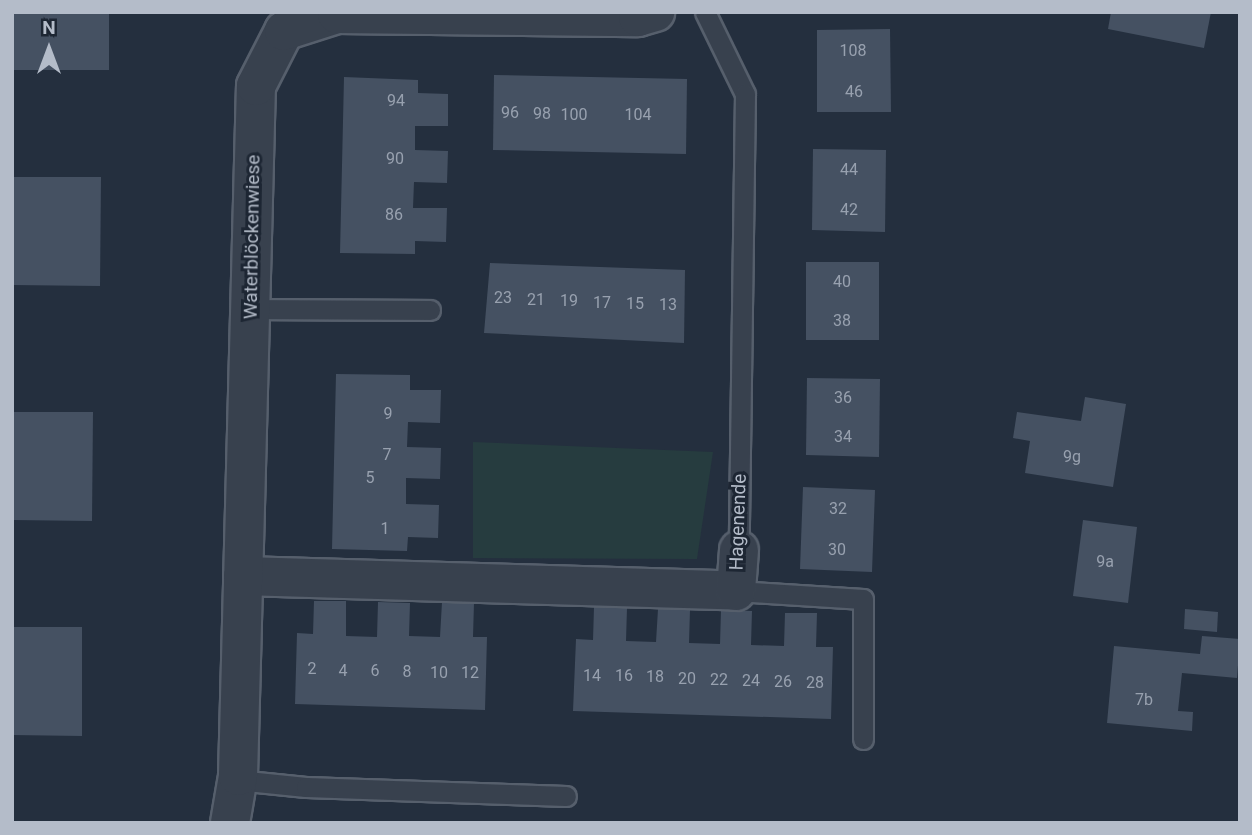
<!DOCTYPE html>
<html>
<head>
<meta charset="utf-8">
<style>
  body { margin:0 }
  #map { position:relative; width:1252px; height:835px; overflow:hidden; background:#242f3e; font-family:Roboto,sans-serif }
  div>[style] { position:absolute }
  .green>* { inset:0; background:#263c3f }
  .building>* { inset:0; background:#455162 }
  .roads { filter:drop-shadow(2px 0 #565f6c) drop-shadow(-2px 0 #565f6c) drop-shadow(0 2px #565f6c) drop-shadow(0 -2px #565f6c) }
  .service>* { height:19px; margin:-9.5px; padding:0 9.5px; transform-origin:9.5px; border-radius:9.5px; background:#38414e }
  .minor>* { height:38px; margin:-19px; padding:0 19px; transform-origin:19px; border-radius:19px; background:#38414e }
  span { translate:-50% -50%; white-space:nowrap; text-align:center; line-height:1.15; -webkit-text-stroke:6px #1d2633; paint-order:stroke }
  .number-label { font-size:16px; color:#98a1af }
  .number-label span { -webkit-text-stroke-width:0 }
  .street-label { font-size:19px; color:#b4bcc9 }
  .frame { position:absolute; inset:0; border:14px solid #b4bcc9; pointer-events:none }
  .north { position:absolute; left:14px; top:14px; width:70px; height:70px; -webkit-text-stroke:5px #1d2633; paint-order:stroke; rotate:0deg; font-size:19px; font-weight:700; line-height:28px; text-align:center; color:#b4bcc9 }
  .north::after { content:''; display:block; margin:auto; width:24px; height:32px; background:#b4bcc9; clip-path:polygon(50% 0,100% 100%,50% 72%,0 100%) }
</style>
</head>
<body>
<div id="map">
  <div class="green">
    <i style="clip-path:polygon(473px 442px,713px 452px,697px 559px,473px 558px)"></i>
  </div>
  <div class="building">
    <i style="clip-path:polygon(12px 12px,109px 12px,109px 70px,12px 70px)"></i>
    <i style="clip-path:polygon(1111px 12px,1211px 12px,1204px 48px,1108px 29px)"></i>
    <i style="clip-path:polygon(890px 29px,891px 112px,817px 112px,817px 30px)"></i>
    <i style="clip-path:polygon(494px 75px,687px 79px,686px 154px,493px 150px)"></i>
    <i style="clip-path:polygon(344px 77px,418px 80px,418px 93px,448px 94px,448px 126px,415px 126px,415px 150px,448px 151px,447px 183px,414px 182px,413px 208px,447px 208px,446px 242px,415px 241px,415px 254px,340px 253px)"></i>
    <i style="clip-path:polygon(813px 149px,886px 150px,885px 232px,812px 230px)"></i>
    <i style="clip-path:polygon(12px 177px,101px 177px,100px 286px,12px 285px)"></i>
    <i style="clip-path:polygon(806px 262px,879px 262px,879px 340px,806px 340px)"></i>
    <i style="clip-path:polygon(490px 263px,685px 270px,684px 343px,484px 333px)"></i>
    <i style="clip-path:polygon(336px 374px,410px 375px,410px 390px,441px 390px,440px 423px,408px 422px,407px 447px,441px 448px,440px 479px,406px 478px,406px 504px,439px 505px,438px 538px,408px 537px,407px 551px,332px 549px)"></i>
    <i style="clip-path:polygon(807px 378px,880px 379px,879px 457px,806px 455px)"></i>
    <i style="clip-path:polygon(1085px 397px,1126px 404px,1113px 487px,1025px 473px,1030px 441px,1013px 438px,1017px 412px,1081px 421px)"></i>
    <i style="clip-path:polygon(12px 412px,93px 412px,92px 521px,12px 520px)"></i>
    <i style="clip-path:polygon(803px 487px,875px 490px,872px 572px,800px 569px)"></i>
    <i style="clip-path:polygon(1083px 520px,1137px 527px,1128px 603px,1073px 596px)"></i>
    <i style="clip-path:polygon(314px 601px,346px 601px,346px 636px,377px 637px,378px 602px,410px 603px,409px 636px,440px 637px,442px 602px,474px 603px,473px 637px,487px 637px,485px 710px,295px 704px,297px 633px,313px 634px)"></i>
    <i style="clip-path:polygon(594px 607px,627px 608px,626px 641px,656px 642px,658px 609px,690px 610px,689px 643px,720px 644px,721px 610px,752px 611px,751px 645px,784px 646px,785px 613px,817px 613px,816px 647px,833px 647px,831px 719px,573px 711px,576px 639px,593px 640px)"></i>
    <i style="clip-path:polygon(1185px 609px,1218px 612px,1217px 632px,1184px 629px)"></i>
    <i style="clip-path:polygon(12px 627px,82px 627px,82px 736px,12px 735px)"></i>
    <i style="clip-path:polygon(1202px 636px,1240px 639px,1237px 678px,1182px 673px,1178px 711px,1193px 712px,1192px 731px,1107px 723px,1114px 646px,1200px 654px)"></i>
  </div>
  <div class="roads">
    <div class="service">
      <i style="left:705px;top:12px;width:91px;rotate:64deg"></i>
      <i style="left:745px;top:94px;width:456px;rotate:90.8deg"></i>
      <i style="left:250px;top:309px;width:180px;rotate:0.3deg"></i>
      <i style="left:736px;top:591px;width:127px;rotate:3.6deg"></i>
      <i style="left:863px;top:599px;width:140px;rotate:90deg"></i>
      <i style="left:237px;top:780px;width:69px;rotate:5.8deg"></i>
      <i style="left:306px;top:787px;width:260px;rotate:2deg"></i>
    </div>
    <div class="minor">
      <i style="left:243px;top:576px;width:493px;rotate:1.7deg"></i>
      <i style="left:736px;top:591px;width:41px;rotate:-85.8deg"></i>
      <i style="left:230px;top:823px;width:48px;rotate:-80.3deg"></i>
      <i style="left:238px;top:776px;width:690px;rotate:-88.51deg"></i>
      <i style="left:256px;top:86px;width:62px;rotate:-63deg"></i>
      <i style="left:284px;top:31px;width:56px;rotate:-17.8deg"></i>
      <i style="left:337px;top:14px;width:301px;rotate:0.6deg"></i>
      <i style="left:638px;top:17px;width:18px;rotate:-16deg"></i>
    </div>
  </div>
  <div class="number-label">
    <span style="left:853px;top:51px">108</span>
    <span style="left:854px;top:92px">46</span>
    <span style="left:396px;top:101px">94</span>
    <span style="left:510px;top:113px">96</span>
    <span style="left:542px;top:114px">98</span>
    <span style="left:574px;top:115px">100</span>
    <span style="left:638px;top:115px">104</span>
    <span style="left:395px;top:159px">90</span>
    <span style="left:849px;top:170px">44</span>
    <span style="left:849px;top:210px">42</span>
    <span style="left:394px;top:215px">86</span>
    <span style="left:842px;top:282px">40</span>
    <span style="left:503px;top:298px">23</span>
    <span style="left:536px;top:300px">21</span>
    <span style="left:569px;top:301px">19</span>
    <span style="left:602px;top:303px">17</span>
    <span style="left:635px;top:304px">15</span>
    <span style="left:668px;top:305px">13</span>
    <span style="left:842px;top:321px">38</span>
    <span style="left:843px;top:398px">36</span>
    <span style="left:388px;top:414px">9</span>
    <span style="left:843px;top:437px">34</span>
    <span style="left:387px;top:455px">7</span>
    <span style="left:1072px;top:457px">9g</span>
    <span style="left:370px;top:478px">5</span>
    <span style="left:838px;top:509px">32</span>
    <span style="left:385px;top:529px">1</span>
    <span style="left:837px;top:550px">30</span>
    <span style="left:1105px;top:562px">9a</span>
    <span style="left:312px;top:669px">2</span>
    <span style="left:343px;top:671px">4</span>
    <span style="left:375px;top:671px">6</span>
    <span style="left:407px;top:672px">8</span>
    <span style="left:439px;top:673px">10</span>
    <span style="left:470px;top:673px">12</span>
    <span style="left:592px;top:676px">14</span>
    <span style="left:624px;top:676px">16</span>
    <span style="left:655px;top:677px">18</span>
    <span style="left:687px;top:679px">20</span>
    <span style="left:719px;top:680px">22</span>
    <span style="left:751px;top:681px">24</span>
    <span style="left:783px;top:682px">26</span>
    <span style="left:815px;top:683px">28</span>
    <span style="left:1144px;top:700px">7b</span>
  </div>
  <div class="street-label">
    <span style="left:252px;top:237px;rotate:-89deg">Waterblöckenwiese</span>
    <span style="left:738px;top:522px;rotate:-88deg">Hagenende</span>
  </div>
  <div class="frame"></div>
  <div class="north">N</div>
</div>
</body>
</html>
